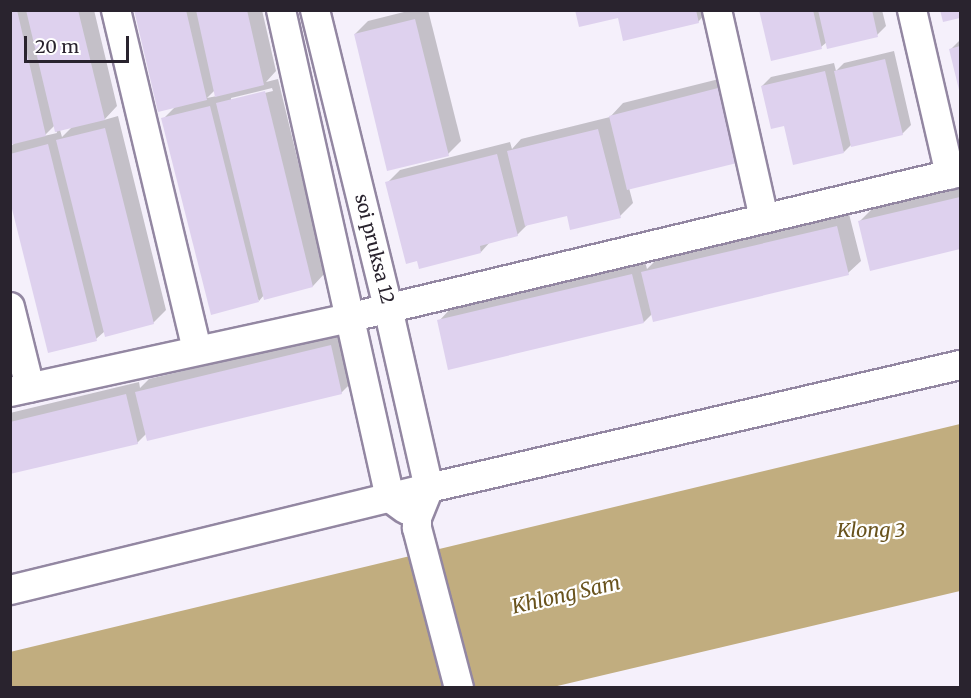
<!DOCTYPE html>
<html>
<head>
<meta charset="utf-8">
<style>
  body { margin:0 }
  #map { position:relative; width:971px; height:698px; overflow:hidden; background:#f5f0fb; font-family:Merriweather,serif }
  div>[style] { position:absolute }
  .water>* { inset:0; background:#c1ad7f }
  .shadow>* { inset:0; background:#0003 }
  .building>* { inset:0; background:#ded1ee }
  .roads { filter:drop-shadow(2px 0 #9387a2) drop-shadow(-2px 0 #9387a2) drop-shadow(0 2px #9387a2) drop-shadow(0 -2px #9387a2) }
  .street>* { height:28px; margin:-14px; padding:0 14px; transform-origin:14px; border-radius:14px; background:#fff }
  span { translate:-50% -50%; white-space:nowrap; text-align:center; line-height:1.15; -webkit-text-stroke:4.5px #fff; paint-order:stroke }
  .street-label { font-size:18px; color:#29232e }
  .water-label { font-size:20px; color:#69531d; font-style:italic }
  .frame { position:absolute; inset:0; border:12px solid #29232e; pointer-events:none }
  .scale { position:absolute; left:24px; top:36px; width:105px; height:27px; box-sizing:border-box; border:3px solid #29232e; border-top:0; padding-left:8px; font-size:18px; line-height:21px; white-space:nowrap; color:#29232e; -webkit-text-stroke:4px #fff; paint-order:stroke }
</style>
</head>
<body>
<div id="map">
  <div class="water">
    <i style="clip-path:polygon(960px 424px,960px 591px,553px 687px,11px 687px,10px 652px)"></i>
  </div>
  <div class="shadow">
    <i style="clip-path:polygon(evenodd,10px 10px,94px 10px,117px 106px,104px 120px,118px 116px,166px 310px,153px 323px,105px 331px,96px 339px,10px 195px,10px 147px,16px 142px,10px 10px,55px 125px,57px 133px,44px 136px,55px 125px,10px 10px,72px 127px,62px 137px,60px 130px,72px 127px)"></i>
    <i style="clip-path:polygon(evenodd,136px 10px,262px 10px,276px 71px,266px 82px,278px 79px,325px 273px,313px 286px,264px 295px,259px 301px,163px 119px,176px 106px,136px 10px,272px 88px,273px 91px,231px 101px,231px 98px,272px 88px,136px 10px,215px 90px,217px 96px,207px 98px,215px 90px)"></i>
    <i style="clip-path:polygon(412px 10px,428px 10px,461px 141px,448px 154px,355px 34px,368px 21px)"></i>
    <i style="clip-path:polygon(577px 10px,709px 10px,698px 22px)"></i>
    <i style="clip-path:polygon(760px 10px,882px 10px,886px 26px,877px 35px,827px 42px,821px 47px)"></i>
    <i style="clip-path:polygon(960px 40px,960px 91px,951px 49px)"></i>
    <i style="clip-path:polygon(894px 51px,911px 125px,902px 134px,852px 144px,844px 152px,785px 124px,762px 86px,771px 77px,834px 63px,836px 71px,844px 63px)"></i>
    <i style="clip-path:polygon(731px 76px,749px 149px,736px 162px,629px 188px,633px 203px,620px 216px,568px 214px,529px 223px,517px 235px,491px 241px,481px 252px,387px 183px,400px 170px,510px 142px,512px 149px,521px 139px,610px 117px,623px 103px)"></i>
    <i style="clip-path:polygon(960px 188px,960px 248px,871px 269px,859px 222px,872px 209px)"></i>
    <i style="clip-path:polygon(849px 214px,861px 261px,848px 273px,653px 313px,644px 322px,439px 321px,451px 308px,645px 262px,647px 269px,656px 260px)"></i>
    <i style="clip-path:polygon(343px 333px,354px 380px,341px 393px,147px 433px,137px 443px,10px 473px,10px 413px,139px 382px,140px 388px,149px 379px)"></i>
  </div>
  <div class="building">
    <i style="clip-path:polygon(10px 10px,17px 10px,46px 136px,10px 145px)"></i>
    <i style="clip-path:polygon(26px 10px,78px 10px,105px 120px,55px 132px)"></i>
    <i style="clip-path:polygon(134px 10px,186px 10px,207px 100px,158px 112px)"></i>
    <i style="clip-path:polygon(196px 10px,247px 10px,264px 85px,215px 97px)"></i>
    <i style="clip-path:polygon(575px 10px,696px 10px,699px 23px,623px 41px,618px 18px,579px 27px)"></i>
    <i style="clip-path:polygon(759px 10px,813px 10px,822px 49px,771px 61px)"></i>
    <i style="clip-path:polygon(818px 10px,872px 10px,878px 37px,827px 49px)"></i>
    <i style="clip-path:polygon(940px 10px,960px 10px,960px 18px,943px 22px)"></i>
    <i style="clip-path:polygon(415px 19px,449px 156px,387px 171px,354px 34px)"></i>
    <i style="clip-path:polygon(960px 46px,960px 94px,949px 49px)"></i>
    <i style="clip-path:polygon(885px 59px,903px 135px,851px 147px,834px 71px)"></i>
    <i style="clip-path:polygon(825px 71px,844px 153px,793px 165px,784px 126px,771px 129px,761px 86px)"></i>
    <i style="clip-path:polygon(718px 88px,737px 163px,627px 190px,609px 116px)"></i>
    <i style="clip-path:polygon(265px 91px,313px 287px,264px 300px,216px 103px)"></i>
    <i style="clip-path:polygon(210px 106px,259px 302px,211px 315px,161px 118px)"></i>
    <i style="clip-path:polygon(105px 128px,154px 324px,105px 337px,56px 140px)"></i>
    <i style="clip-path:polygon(598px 129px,621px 218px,570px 230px,567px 216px,525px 226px,507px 151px)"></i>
    <i style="clip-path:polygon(48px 144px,97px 341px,48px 353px,10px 201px,10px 154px)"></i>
    <i style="clip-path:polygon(497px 154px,518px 236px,480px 246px,481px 253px,419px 269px,417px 261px,406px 264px,385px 182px)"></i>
    <i style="clip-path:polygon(960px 197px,960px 249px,870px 271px,858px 221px)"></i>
    <i style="clip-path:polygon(837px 226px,849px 275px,653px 322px,641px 272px)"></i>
    <i style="clip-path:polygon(632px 274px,644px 323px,448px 370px,437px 320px)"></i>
    <i style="clip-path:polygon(331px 345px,342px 394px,147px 441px,135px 392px)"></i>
    <i style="clip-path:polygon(126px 394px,138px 444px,10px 474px,10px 422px)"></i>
  </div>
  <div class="roads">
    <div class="street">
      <i style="left:116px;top:10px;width:350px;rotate:76.6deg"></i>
      <i style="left:281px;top:10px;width:500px;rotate:77.41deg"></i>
      <i style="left:390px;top:498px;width:19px;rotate:36deg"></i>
      <i style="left:315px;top:10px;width:307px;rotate:76.2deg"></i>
      <i style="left:388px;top:308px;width:185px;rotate:77.2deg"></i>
      <i style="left:429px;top:488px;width:31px;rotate:112deg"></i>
      <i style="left:417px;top:517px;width:11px;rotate:90deg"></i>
      <i style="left:417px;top:528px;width:165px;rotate:75.3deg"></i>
      <i style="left:717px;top:10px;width:213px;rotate:77.3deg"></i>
      <i style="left:912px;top:10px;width:169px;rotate:77deg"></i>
      <i style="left:10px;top:307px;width:83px;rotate:76.1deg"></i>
      <i style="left:10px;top:392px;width:346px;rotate:-12.3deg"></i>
      <i style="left:348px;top:318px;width:629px;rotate:-13.42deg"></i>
      <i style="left:10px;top:590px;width:431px;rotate:-13.7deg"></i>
      <i style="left:429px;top:488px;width:545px;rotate:-13.04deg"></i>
    </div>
  </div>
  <div class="street-label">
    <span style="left:374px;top:249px;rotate:76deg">soi pruksa 12</span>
  </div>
  <div class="water-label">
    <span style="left:871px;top:529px">Klong 3</span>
    <span style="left:566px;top:594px;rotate:-13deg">Khlong Sam</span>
  </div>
  <div class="frame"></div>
  <div class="scale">20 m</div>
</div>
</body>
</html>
